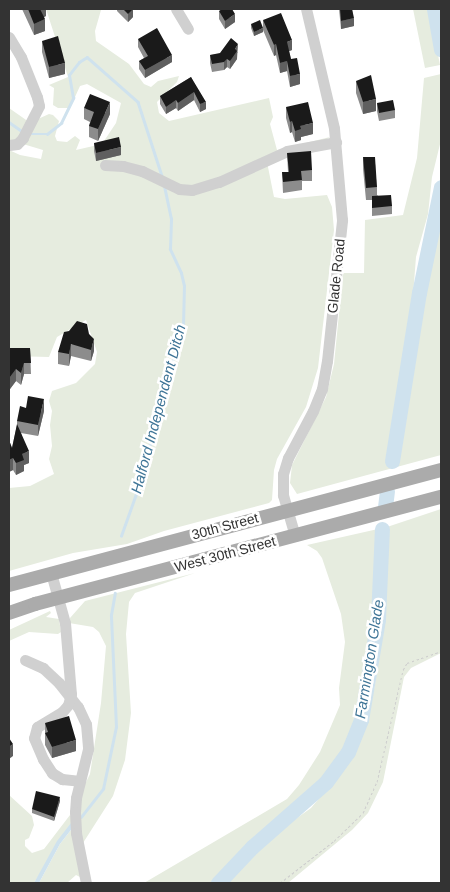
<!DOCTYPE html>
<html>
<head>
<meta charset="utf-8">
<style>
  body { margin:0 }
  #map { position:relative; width:450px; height:892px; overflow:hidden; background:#fff; font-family:Helvetica,sans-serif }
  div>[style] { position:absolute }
  .green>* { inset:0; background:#e6ecdf }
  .water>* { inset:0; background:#cfe2ee }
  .stream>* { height:2.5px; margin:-1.25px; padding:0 1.25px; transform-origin:1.25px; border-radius:1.25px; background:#cfe2ee }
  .river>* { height:15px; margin:-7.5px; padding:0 7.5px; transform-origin:7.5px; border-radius:7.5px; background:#cfe2ee }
  .path>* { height:1px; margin-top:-0.5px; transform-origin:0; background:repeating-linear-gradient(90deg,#cdcdcd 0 2.5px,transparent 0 5px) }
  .minor>* { height:11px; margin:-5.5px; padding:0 5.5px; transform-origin:5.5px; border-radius:5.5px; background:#d0d0d0 }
  .major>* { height:14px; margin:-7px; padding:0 7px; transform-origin:7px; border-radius:7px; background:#ababab }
  .wall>* { inset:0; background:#8c8c8c }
  .shaded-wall>* { inset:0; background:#5f5f5f }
  .building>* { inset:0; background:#1a1a1a }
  span { translate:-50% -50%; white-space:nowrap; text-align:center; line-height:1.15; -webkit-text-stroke:5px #fff; paint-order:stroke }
  .street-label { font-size:14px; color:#333 }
  .water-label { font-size:15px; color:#3f7597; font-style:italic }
  .frame { position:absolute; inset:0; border:10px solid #333; pointer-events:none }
</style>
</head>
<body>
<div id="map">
  <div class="green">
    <i style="clip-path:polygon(46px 9px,98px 9px,101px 10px,95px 31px,96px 41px,129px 64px,144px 84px,151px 87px,158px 81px,179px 76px,177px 82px,157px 102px,159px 113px,169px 121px,269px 98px,273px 117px,270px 124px,277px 150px,330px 137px,315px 147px,267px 162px,274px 197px,285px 199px,327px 195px,332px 207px,334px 230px,318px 368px,306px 407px,277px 459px,274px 470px,272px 500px,269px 503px,164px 531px,127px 544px,73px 553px,9px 571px,9px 488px,30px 486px,54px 474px,49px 459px,52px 446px,50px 425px,52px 411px,49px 401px,52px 391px,76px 383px,95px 364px,97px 352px,86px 320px,57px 337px,49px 357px,9px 356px,9px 150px,20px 155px,41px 159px,43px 150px,23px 144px,38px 119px,49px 114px,53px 115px,59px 121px,55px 136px,57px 141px,67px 142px,75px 136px,80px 140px,76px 150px,102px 144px,116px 123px,121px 103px,87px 84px,80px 86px,70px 108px,58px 108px,53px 105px,54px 88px,49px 85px,68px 77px)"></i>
    <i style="clip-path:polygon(413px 9px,429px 9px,440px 65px,425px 68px)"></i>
    <i style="clip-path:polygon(441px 74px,441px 140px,432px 177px,428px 214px,416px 257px,411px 321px,390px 456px,392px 461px,400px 445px,426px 269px,441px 208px,441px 455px,297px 494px,290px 483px,292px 465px,326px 397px,334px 364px,343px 273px,364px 273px,365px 220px,403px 215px,417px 158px,424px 78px)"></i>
    <i style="clip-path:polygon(9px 108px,29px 122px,21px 138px,9px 142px)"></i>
    <i style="clip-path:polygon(441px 509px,441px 653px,411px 668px,404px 677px,383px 782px,368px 813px,352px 830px,288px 883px,225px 883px,258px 846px,311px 808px,348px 764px,365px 727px,375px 685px,382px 609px,386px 538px,384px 528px)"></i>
    <i style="clip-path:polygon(378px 529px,375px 617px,361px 700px,349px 744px,344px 754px,308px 797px,285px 812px,252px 839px,212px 883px,144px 883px,287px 799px,299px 785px,320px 752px,340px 705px,339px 688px,345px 642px,341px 614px,322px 558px,317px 551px,307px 545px)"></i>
    <i style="clip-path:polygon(195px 573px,135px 593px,129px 602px,126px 634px,131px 713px,125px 760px,113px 796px,83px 843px,78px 840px,80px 794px,90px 774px,101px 703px,106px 646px,99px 632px,93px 627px,69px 623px,70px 618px,85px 601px)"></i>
    <i style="clip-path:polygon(50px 611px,51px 613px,46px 617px,59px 619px,61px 632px,58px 634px,29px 632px,9px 641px,9px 630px)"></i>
    <i style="clip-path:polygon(9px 795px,32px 816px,34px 825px,29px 838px,25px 840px,25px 846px,32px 853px,44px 849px,70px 815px,74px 821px,34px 883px,9px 883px)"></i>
    <i style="clip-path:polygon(74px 826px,80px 877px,76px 875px,67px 883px,39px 883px,60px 844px)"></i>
  </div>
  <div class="water">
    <i style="clip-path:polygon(71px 823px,74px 826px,60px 844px,39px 883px,34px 883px,57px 841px)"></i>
  </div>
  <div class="stream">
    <i style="left:9px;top:122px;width:16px;rotate:35deg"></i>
    <i style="left:29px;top:134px;width:18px"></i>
    <i style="left:47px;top:134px;width:18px;rotate:-38deg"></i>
    <i style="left:61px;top:123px;width:28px;rotate:-64deg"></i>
    <i style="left:73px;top:98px;width:23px;rotate:-100deg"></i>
    <i style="left:69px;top:75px;width:16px;rotate:-52deg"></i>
    <i style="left:79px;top:62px;width:9px;rotate:-32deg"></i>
    <i style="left:87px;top:57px;width:68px;rotate:41.4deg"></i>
    <i style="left:138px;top:102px;width:78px;rotate:72deg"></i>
    <i style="left:121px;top:536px;width:77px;rotate:-70.4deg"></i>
    <i style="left:147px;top:463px;width:45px;rotate:-81deg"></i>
    <i style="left:154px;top:419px;width:97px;rotate:-72.7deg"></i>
    <i style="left:183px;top:326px;width:40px;rotate:-88.6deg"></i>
    <i style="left:184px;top:286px;width:13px;rotate:-103deg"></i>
    <i style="left:181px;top:273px;width:26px;rotate:-115deg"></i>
    <i style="left:170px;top:249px;width:30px;rotate:-88deg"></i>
    <i style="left:171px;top:219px;width:33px;rotate:-102deg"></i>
    <i style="left:81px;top:817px;width:36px;rotate:-52deg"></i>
    <i style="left:103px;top:789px;width:63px;rotate:-78.2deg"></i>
    <i style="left:116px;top:727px;width:112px;rotate:-92.6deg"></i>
    <i style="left:111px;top:615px;width:22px;rotate:-80deg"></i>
  </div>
  <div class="river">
    <i style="left:434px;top:9px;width:41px;rotate:80.1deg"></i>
    <i style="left:392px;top:461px;width:170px;rotate:-80.9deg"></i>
    <i style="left:419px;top:293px;width:108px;rotate:-78.3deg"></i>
    <i style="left:385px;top:507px;width:16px;rotate:-83deg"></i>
    <i style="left:218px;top:883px;width:50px;rotate:-46.6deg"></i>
    <i style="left:252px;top:847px;width:98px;rotate:-41.3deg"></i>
    <i style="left:326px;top:782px;width:37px;rotate:-54deg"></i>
    <i style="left:348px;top:752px;width:35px;rotate:-68deg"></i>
    <i style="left:361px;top:720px;width:102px;rotate:-80.4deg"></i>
    <i style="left:378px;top:619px;width:90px;rotate:-87.5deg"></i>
  </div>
  <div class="path">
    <i style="left:280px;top:883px;width:68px;rotate:-37.9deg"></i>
    <i style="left:334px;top:841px;width:40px;rotate:-44deg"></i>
    <i style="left:363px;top:813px;width:34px;rotate:-66deg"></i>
    <i style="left:377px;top:782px;width:115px;rotate:-76.9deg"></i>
    <i style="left:403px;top:670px;width:8px;rotate:-60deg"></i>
    <i style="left:407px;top:663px;width:36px;rotate:-19deg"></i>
  </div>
  <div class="minor">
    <i style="left:176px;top:9px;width:23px;rotate:59deg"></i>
    <i style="left:9px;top:37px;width:23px;rotate:59deg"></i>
    <i style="left:21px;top:57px;width:43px;rotate:68.2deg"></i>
    <i style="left:37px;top:97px;width:9px;rotate:77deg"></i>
    <i style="left:39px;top:106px;width:36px;rotate:117deg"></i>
    <i style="left:23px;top:138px;width:8px;rotate:135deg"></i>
    <i style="left:17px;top:144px;width:8px;rotate:173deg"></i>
    <i style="left:105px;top:165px;width:18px;rotate:3deg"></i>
    <i style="left:123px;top:166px;width:20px;rotate:15deg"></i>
    <i style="left:142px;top:171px;width:41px;rotate:25.9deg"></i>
    <i style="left:179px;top:189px;width:13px;rotate:4deg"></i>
    <i style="left:192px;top:190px;width:28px;rotate:-17deg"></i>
    <i style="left:219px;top:182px;width:75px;rotate:-24.5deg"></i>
    <i style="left:287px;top:151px;width:50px;rotate:-10.4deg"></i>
    <i style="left:295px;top:536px;width:43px;rotate:-106.3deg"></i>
    <i style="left:283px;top:495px;width:21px;rotate:-90deg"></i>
    <i style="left:283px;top:474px;width:17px;rotate:-73deg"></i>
    <i style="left:288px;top:458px;width:53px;rotate:-62deg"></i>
    <i style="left:313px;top:411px;width:24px;rotate:-68deg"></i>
    <i style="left:322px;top:389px;width:28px;rotate:-80deg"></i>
    <i style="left:327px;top:361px;width:142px;rotate:-83.9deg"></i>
    <i style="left:342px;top:220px;width:92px;rotate:-95deg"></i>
    <i style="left:334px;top:128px;width:122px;rotate:-103.2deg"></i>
    <i style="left:51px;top:573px;width:52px;rotate:74.4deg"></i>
    <i style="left:65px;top:623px;width:71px;rotate:85.2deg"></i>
    <i style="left:71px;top:694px;width:11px;rotate:105deg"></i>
    <i style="left:68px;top:705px;width:9px;rotate:131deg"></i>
    <i style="left:62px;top:712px;width:29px;rotate:149deg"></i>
    <i style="left:37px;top:727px;width:11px;rotate:105deg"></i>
    <i style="left:34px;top:738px;width:23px;rotate:67deg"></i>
    <i style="left:43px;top:759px;width:17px;rotate:57deg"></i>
    <i style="left:52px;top:773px;width:12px;rotate:31deg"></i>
    <i style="left:62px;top:779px;width:18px;rotate:6deg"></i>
    <i style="left:25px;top:660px;width:20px;rotate:24deg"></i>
    <i style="left:43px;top:668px;width:22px;rotate:43deg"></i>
    <i style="left:59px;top:683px;width:31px;rotate:52deg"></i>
    <i style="left:78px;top:707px;width:19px;rotate:65deg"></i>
    <i style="left:86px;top:724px;width:25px;rotate:85deg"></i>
    <i style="left:88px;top:749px;width:50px;rotate:103.8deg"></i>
    <i style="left:76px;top:798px;width:14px;rotate:94deg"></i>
    <i style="left:75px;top:812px;width:21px;rotate:87deg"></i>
    <i style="left:76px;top:833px;width:51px;rotate:78.7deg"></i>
  </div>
  <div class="major">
    <i style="left:9px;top:585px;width:447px;rotate:-14.9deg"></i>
    <i style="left:9px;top:613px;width:28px;rotate:-19deg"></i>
    <i style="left:35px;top:604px;width:420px;rotate:-14.8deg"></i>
  </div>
  <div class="wall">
    <i style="clip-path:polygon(22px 9px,46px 9px,46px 16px,44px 17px,45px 31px,34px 35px)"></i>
    <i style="clip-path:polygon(117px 9px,135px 9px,133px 10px,133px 17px,128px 22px,117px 11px)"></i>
    <i style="clip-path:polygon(339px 9px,352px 9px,354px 26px,341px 29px)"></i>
    <i style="clip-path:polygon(219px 11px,235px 22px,225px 29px,219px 19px)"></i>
    <i style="clip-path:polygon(263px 20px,292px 50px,289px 51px,291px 59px,300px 84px,290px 87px,287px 71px,280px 73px,276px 55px,274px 56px,263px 30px)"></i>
    <i style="clip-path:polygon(251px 24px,263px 32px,254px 36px,251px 28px)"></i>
    <i style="clip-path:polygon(138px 39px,172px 62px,145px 78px,139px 69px,139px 61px,144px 58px,138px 47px)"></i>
    <i style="clip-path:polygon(42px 41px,65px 74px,49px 78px,42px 52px)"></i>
    <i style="clip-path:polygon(238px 52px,237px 53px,237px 59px,230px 69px,227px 67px,224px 70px,212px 72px,210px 63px,210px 55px)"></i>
    <i style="clip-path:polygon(191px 77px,206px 109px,200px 112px,194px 100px,178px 111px,176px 108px,166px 114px,160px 104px,160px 96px)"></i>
    <i style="clip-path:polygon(356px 81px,376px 111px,363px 114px,356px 93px)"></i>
    <i style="clip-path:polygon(377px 103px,395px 110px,395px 118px,379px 121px,377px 111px)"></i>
    <i style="clip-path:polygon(286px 107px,313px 134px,301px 137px,301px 140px,295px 142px,292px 132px,290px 133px,286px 118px)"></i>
    <i style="clip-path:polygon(84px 108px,110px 114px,98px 141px,89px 137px,89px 126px,90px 122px,84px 119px)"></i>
    <i style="clip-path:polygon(94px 143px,121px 155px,96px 161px,94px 151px)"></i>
    <i style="clip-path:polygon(287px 153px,312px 170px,312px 181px,302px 181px,302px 190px,283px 193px,282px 172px,288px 172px)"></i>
    <i style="clip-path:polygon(363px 157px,377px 187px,377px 195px,392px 206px,392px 214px,372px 216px,372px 200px,366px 200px,363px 169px)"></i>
    <i style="clip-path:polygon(89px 334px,94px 351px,91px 361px,71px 356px,69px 366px,58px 364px,58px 352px)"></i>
    <i style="clip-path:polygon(9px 348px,30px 348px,31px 374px,24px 374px,21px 385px,16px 381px,10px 389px,9px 389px)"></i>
    <i style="clip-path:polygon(44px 411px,38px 436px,21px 433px,29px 463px,24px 465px,24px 471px,16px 475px,13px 470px,9px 472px,9px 440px,12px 448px,17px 425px,17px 421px)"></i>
    <i style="clip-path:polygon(45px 723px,76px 751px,52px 758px,45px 745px)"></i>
    <i style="clip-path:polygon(60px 801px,54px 821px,32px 813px,32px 809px)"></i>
  </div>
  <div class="shaded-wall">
    <i style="clip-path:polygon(40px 9px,46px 9px,46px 16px,40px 19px)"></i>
    <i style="clip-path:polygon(130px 9px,135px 9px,133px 10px,133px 17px,128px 22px,128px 14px)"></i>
    <i style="clip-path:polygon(235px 14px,235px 22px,225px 29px,225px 21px)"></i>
    <i style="clip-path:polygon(354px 18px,354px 26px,341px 29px,341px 21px)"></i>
    <i style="clip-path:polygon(45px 19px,45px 31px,34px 35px,34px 24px)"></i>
    <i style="clip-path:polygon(263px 28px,263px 32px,254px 36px,254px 32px)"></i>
    <i style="clip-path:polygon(292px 40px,292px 50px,287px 52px,287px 42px)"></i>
    <i style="clip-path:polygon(238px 44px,237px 59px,230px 69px,230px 61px,235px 49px)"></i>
    <i style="clip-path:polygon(276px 44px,276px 55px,274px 56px,274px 45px)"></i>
    <i style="clip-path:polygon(172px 55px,172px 62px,145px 78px,145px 70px)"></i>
    <i style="clip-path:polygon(227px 59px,227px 67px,224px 70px,224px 62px)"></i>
    <i style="clip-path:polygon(287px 61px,287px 71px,280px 73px,280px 63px)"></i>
    <i style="clip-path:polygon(65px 63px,65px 74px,49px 78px,49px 67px)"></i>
    <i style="clip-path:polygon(300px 74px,300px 84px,290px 87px,290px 76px)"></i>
    <i style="clip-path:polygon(194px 92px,194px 100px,178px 111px,178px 103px)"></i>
    <i style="clip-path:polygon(376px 99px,376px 111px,363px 114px,363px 102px)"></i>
    <i style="clip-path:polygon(176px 100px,176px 108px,166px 114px,166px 107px)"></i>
    <i style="clip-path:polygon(110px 102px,110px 114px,98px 141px,98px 129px)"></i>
    <i style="clip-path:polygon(206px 102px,206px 109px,200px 112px,200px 104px)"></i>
    <i style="clip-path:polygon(292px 121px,292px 132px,290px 133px,290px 122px)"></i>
    <i style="clip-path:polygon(313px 123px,313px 134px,301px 137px,301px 140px,295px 142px,295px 131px,300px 126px)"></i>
    <i style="clip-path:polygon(121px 147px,121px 155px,96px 161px,96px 153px)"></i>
    <i style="clip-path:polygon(94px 339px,94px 351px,91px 361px,91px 350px)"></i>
    <i style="clip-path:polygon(71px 344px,71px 356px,69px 366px,69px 354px)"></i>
    <i style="clip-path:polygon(24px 363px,24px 374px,21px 385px,21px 373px)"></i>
    <i style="clip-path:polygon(16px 369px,16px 381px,10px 389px,10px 377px)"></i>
    <i style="clip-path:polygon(44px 399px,44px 411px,38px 436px,38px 425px)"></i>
    <i style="clip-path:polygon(29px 451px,29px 463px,24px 465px,24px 471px,16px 475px,16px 463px,22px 454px)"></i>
    <i style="clip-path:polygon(13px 458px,13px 470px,9px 472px,9px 460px)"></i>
    <i style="clip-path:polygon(76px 740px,76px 751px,52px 758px,52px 747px)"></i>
    <i style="clip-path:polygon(13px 744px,13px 756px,9px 759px,9px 747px)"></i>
    <i style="clip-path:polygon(60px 797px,60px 801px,54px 821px,54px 817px)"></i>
  </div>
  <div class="building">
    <i style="clip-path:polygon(28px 9px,40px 9px,45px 19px,34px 24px)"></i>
    <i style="clip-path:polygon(123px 9px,133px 9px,128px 14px)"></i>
    <i style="clip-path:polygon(222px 9px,232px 9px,235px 14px,225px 21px,219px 11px)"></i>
    <i style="clip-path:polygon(340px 9px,352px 9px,354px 18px,341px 21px)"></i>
    <i style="clip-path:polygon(281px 13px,292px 40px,287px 42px,291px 59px,297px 58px,300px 74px,290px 76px,287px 61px,280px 63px,276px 44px,274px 45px,263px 20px)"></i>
    <i style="clip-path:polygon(260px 20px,263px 28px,254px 32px,251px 24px)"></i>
    <i style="clip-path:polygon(157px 28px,172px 55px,145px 70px,139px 61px,148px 56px,138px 39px)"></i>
    <i style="clip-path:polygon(58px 36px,65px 63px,49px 67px,42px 41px)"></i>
    <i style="clip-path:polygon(231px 38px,238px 44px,235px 49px,237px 51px,230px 61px,227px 59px,224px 62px,212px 64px,210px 55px,220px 53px)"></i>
    <i style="clip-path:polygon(371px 75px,376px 99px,363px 102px,356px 81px)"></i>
    <i style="clip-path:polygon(191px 77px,206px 102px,200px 104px,194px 92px,178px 103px,176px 100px,166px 107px,160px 96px)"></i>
    <i style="clip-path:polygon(90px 94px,110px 102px,98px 129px,89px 126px,94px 112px,84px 108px)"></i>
    <i style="clip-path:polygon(393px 100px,395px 110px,379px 113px,377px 103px)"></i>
    <i style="clip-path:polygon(308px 102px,313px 123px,300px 126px,301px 129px,295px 131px,292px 121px,290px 122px,286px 107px)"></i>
    <i style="clip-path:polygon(119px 137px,121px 147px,96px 153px,94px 143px)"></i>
    <i style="clip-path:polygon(311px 151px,312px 170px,301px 171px,302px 180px,283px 182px,282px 172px,289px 172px,287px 153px)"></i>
    <i style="clip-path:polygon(363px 157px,375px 157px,377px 187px,366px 188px)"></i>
    <i style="clip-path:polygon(391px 195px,392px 206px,372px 208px,372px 196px)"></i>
    <i style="clip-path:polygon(77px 321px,87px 324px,89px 334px,94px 339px,91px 350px,71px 344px,69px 354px,58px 352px,64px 332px,69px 331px)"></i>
    <i style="clip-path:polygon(9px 348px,30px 348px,31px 363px,24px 363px,21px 373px,16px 369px,10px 377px,9px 377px)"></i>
    <i style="clip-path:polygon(28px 396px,44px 399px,38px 425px,17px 421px,20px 406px,26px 408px)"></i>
    <i style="clip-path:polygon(17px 424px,29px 451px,22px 454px,24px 460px,16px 463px,13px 458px,9px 460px,9px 440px,12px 448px)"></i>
    <i style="clip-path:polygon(69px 716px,76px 740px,52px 747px,45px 733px,48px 732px,45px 723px)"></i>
    <i style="clip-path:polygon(9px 738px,13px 744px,9px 747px)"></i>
    <i style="clip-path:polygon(36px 791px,60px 797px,54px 817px,32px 809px)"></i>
  </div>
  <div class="street-label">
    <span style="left:336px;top:276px;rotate:-84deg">Glade Road</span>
    <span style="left:225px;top:526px;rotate:-15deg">30th Street</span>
    <span style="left:225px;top:554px;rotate:-15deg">West 30th Street</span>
  </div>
  <div class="water-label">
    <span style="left:158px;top:409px;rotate:-75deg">Halford Independent Ditch</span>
    <span style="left:369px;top:659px;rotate:-81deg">Farmington Glade</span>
  </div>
  <div class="frame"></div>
</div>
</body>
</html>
